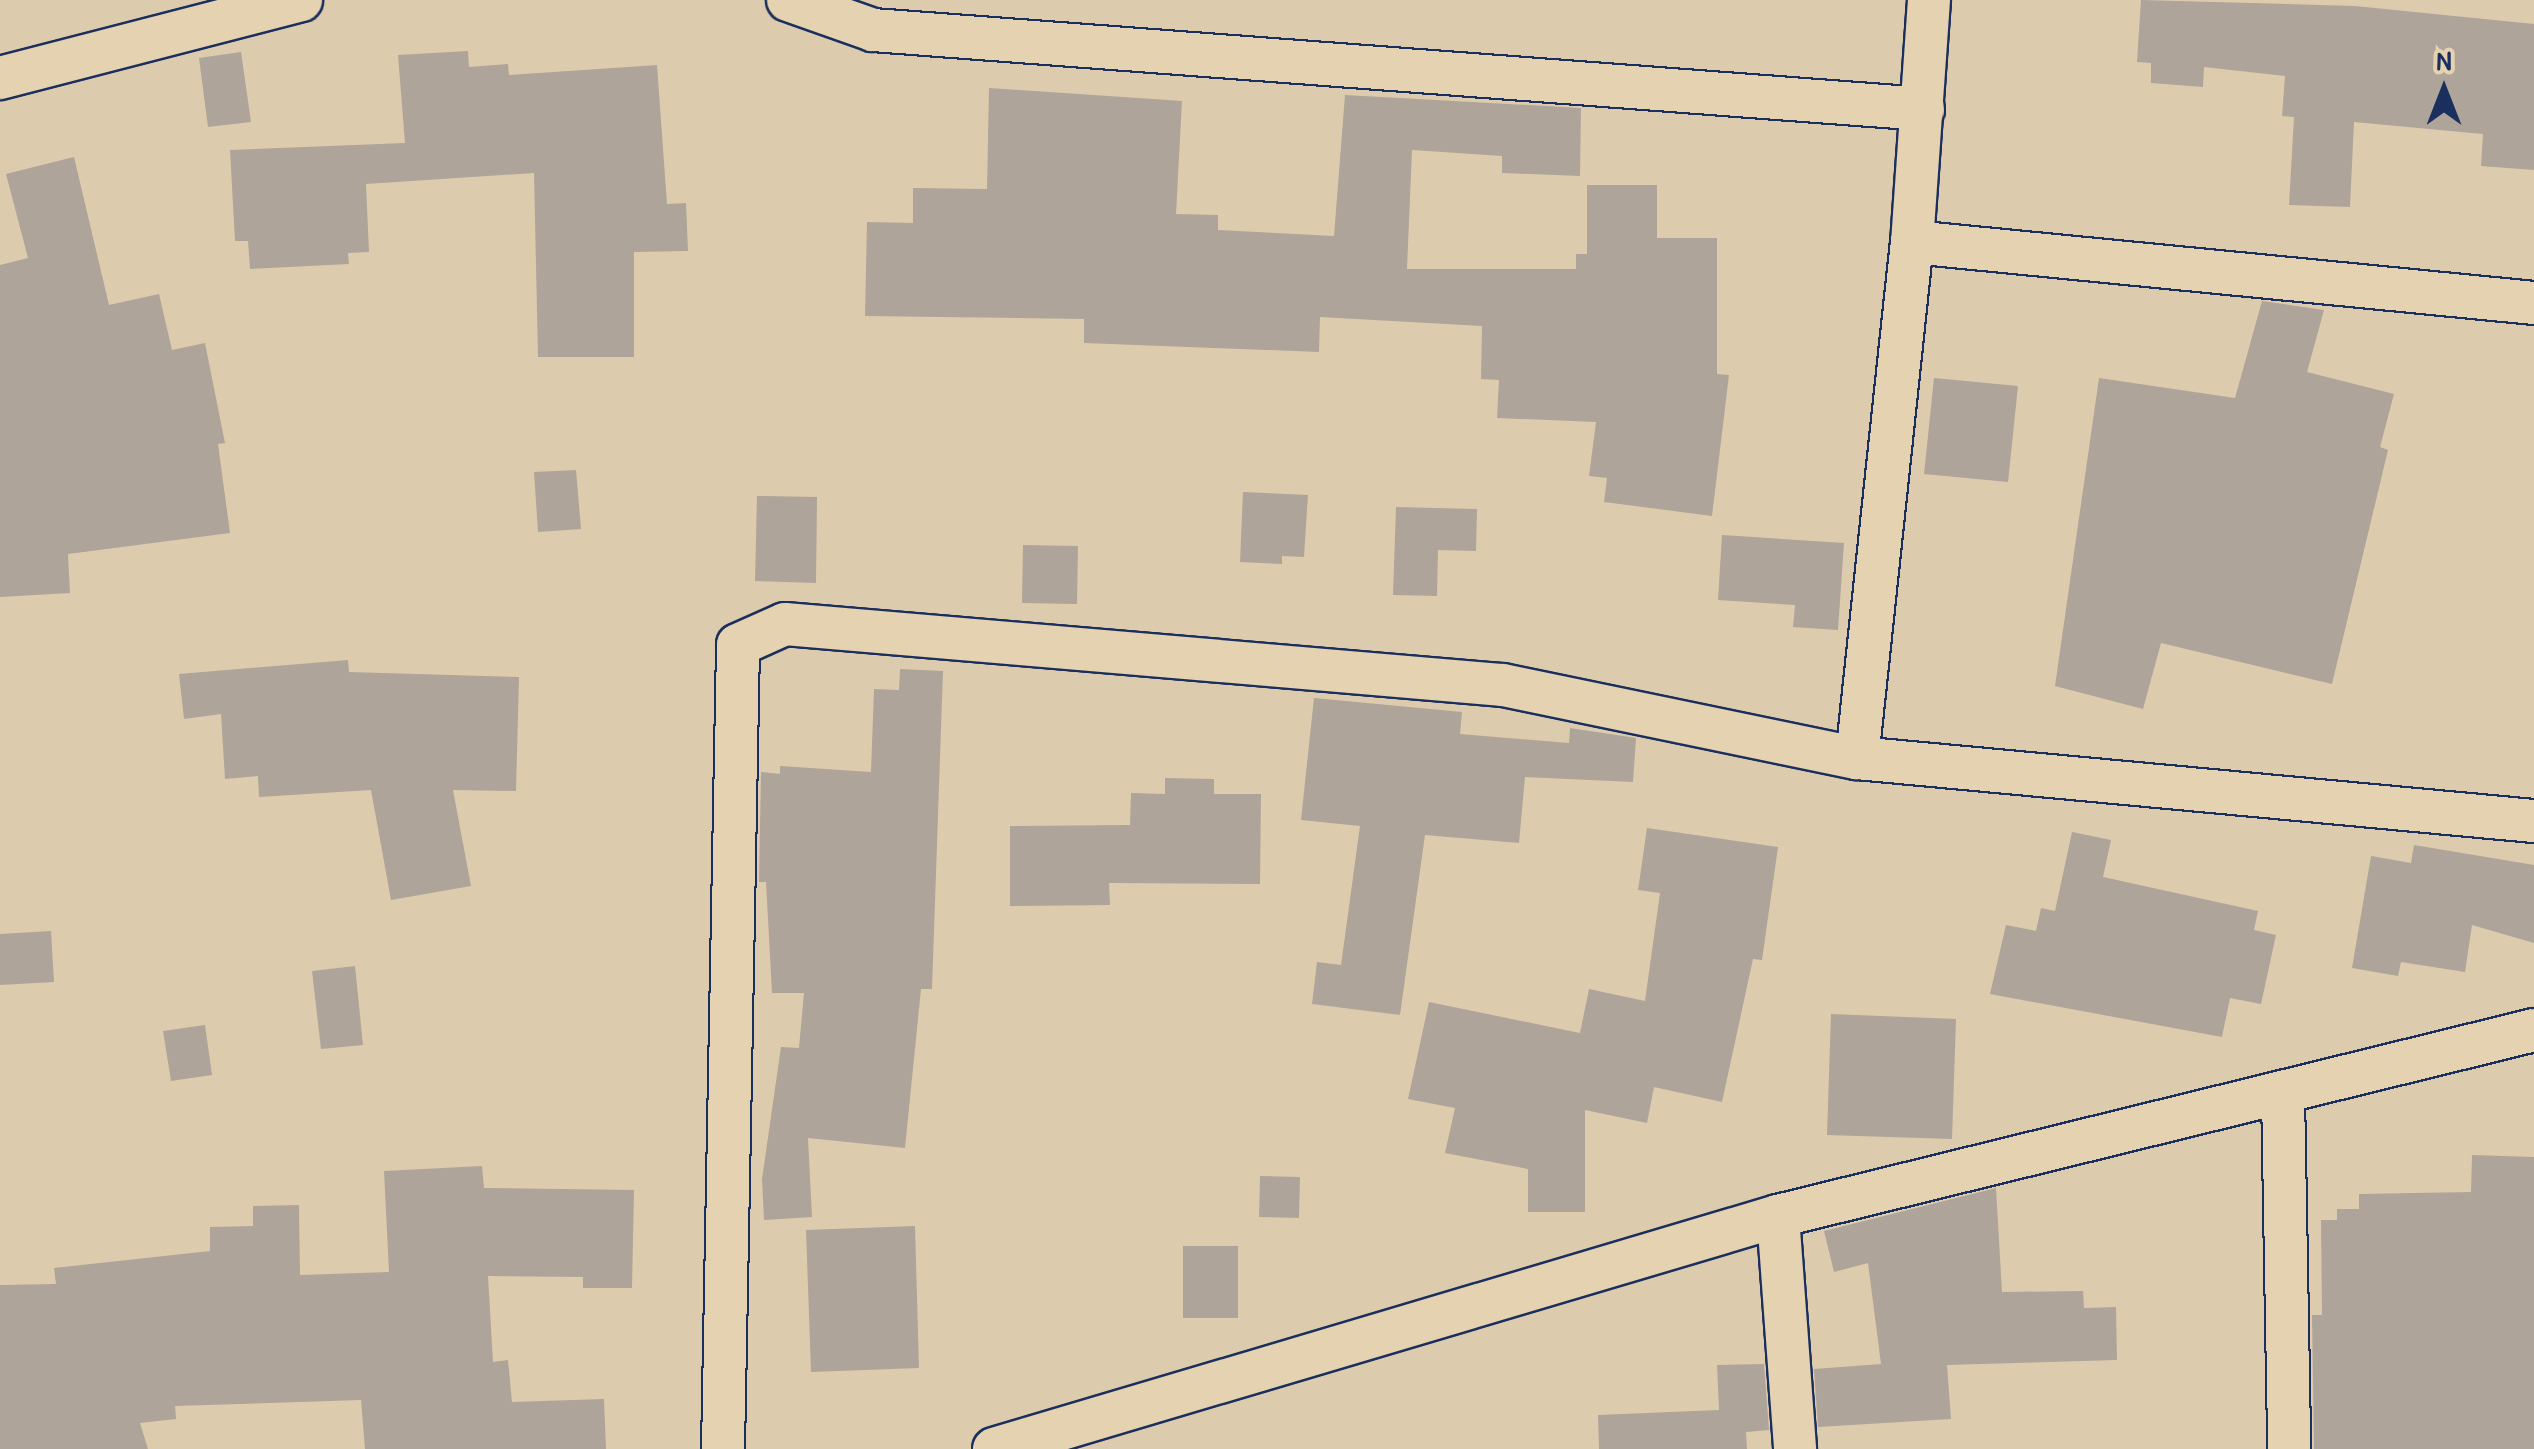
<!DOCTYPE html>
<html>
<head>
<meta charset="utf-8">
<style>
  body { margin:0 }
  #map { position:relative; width:2534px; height:1449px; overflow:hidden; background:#ddcbad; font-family:"Patrick Hand",sans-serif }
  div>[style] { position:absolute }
  .building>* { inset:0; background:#aea499 }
  .roads { filter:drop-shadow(2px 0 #1b2f5e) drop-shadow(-2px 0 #1b2f5e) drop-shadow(0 2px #1b2f5e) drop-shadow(0 -2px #1b2f5e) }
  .street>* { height:42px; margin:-21px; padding:0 21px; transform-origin:21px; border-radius:21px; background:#e5d2b0 }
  span { translate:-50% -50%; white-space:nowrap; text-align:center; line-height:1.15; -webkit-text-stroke:10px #e5d2b0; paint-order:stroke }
  .north { position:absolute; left:2394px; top:40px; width:100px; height:100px; -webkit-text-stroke:8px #e5d2b0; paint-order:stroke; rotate:0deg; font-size:28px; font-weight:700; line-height:40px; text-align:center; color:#1b2f5e }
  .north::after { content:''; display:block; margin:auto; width:35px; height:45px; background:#1b2f5e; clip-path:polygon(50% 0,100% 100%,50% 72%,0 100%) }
</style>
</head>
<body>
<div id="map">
  <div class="building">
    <i style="clip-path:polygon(2141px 0,2355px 6px,2534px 24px,2534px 170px,2481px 166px,2483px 134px,2354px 122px,2350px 207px,2289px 205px,2294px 117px,2282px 116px,2285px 76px,2204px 67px,2203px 87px,2151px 83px,2151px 63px,2137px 62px)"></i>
    <i style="clip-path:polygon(468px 51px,469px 67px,508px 64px,509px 75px,657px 65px,667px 204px,686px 203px,688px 251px,634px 252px,634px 357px,538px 357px,534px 173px,366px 184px,369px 252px,348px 253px,349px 264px,250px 269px,248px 241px,235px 241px,230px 150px,405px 143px,398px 55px)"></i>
    <i style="clip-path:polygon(241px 52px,251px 122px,208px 127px,199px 58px)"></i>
    <i style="clip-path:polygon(989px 88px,1182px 101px,1176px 214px,1218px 215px,1218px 230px,1334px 236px,1345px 95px,1581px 108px,1580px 176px,1502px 173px,1502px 156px,1412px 150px,1407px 269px,1576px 269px,1576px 254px,1587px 254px,1587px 185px,1657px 185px,1657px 238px,1717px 238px,1717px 374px,1729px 375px,1712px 516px,1604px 502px,1607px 478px,1589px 476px,1596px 422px,1497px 418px,1499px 380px,1481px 379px,1482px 326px,1320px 317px,1319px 352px,1084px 343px,1084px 319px,865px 316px,867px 222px,913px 223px,913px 188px,987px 189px)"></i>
    <i style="clip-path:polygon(74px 157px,109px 305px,159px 294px,172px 350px,205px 343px,225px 443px,218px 444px,230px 533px,68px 554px,70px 593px,0 597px,0 265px,28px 258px,6px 174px)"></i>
    <i style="clip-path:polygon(2262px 301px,2324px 310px,2307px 372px,2394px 394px,2380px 447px,2388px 450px,2332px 684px,2161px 643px,2143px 709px,2055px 686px,2099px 378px,2235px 398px)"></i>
    <i style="clip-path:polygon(1934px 378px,2018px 386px,2008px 482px,1924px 474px)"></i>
    <i style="clip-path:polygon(576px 470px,581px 529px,538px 532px,534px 472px)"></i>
    <i style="clip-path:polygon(1243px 492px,1308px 495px,1304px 557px,1282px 556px,1282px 564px,1240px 562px)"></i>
    <i style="clip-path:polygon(757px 496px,817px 497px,816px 583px,755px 581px)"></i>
    <i style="clip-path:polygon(1396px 507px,1477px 509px,1476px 551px,1438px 550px,1437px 596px,1393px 595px)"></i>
    <i style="clip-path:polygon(1722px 535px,1844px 543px,1838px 630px,1793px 627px,1795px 605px,1718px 600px)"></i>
    <i style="clip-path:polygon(1023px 545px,1078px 546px,1077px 604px,1022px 603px)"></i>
    <i style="clip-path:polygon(348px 660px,349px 672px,519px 677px,516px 791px,453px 790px,471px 886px,391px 900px,371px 790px,259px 797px,258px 776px,225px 779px,221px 714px,184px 719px,179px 674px)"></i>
    <i style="clip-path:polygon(900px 669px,943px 671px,932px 989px,921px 989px,905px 1148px,808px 1138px,812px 1217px,764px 1220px,762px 1179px,781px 1047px,799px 1048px,804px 993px,772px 993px,766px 882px,759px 882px,761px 772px,780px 774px,780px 766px,871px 772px,874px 689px,899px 690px)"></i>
    <i style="clip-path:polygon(1314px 698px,1462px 712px,1460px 734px,1569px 743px,1570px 728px,1636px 738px,1633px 782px,1525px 777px,1519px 843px,1425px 835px,1400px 1015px,1312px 1004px,1317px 962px,1341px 965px,1360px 826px,1301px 820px)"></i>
    <i style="clip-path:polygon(1165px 778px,1214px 779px,1214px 794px,1261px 794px,1260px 884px,1109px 883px,1110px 905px,1010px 906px,1010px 826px,1130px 825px,1131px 793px,1165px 794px)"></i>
    <i style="clip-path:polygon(1647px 828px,1778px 847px,1762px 960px,1753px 959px,1722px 1102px,1654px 1087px,1647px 1123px,1585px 1110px,1585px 1212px,1528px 1212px,1528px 1169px,1445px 1153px,1455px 1108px,1408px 1099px,1429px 1002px,1580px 1033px,1589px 989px,1645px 1001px,1660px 893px,1638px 890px)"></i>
    <i style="clip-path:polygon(2072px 832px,2111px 840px,2103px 877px,2258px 911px,2254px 930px,2276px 935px,2261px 1004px,2230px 998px,2222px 1037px,1990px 994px,2006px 925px,2036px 931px,2041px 908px,2055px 911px)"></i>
    <i style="clip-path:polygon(2414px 845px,2534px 865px,2534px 943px,2472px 925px,2465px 972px,2401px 962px,2398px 976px,2352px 968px,2371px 856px,2411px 863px)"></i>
    <i style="clip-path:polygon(51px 931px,54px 982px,0 985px,0 934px)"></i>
    <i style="clip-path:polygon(355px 966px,363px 1045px,321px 1049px,312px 971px)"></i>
    <i style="clip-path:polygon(1831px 1014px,1956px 1019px,1952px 1139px,1827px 1135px)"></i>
    <i style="clip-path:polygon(205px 1025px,212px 1075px,171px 1081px,163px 1031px)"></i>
    <i style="clip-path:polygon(2472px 1155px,2534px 1157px,2534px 1449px,2314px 1449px,2312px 1315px,2322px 1315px,2321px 1220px,2337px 1220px,2337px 1209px,2359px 1209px,2359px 1194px,2471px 1192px)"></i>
    <i style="clip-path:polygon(482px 1166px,484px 1188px,634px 1190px,632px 1288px,583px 1288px,583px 1277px,488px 1276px,493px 1362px,508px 1360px,512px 1402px,604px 1399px,606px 1449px,365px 1449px,361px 1400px,175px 1406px,176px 1419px,140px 1423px,148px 1449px,0 1449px,0 1285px,56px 1284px,54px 1268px,210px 1251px,210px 1227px,253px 1226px,253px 1206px,299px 1205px,300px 1275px,389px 1272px,384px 1171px)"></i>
    <i style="clip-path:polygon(1260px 1176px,1300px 1177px,1299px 1218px,1259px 1217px)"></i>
    <i style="clip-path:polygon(1996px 1188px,2002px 1292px,2083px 1291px,2084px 1308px,2116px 1307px,2117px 1360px,1947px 1365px,1951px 1419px,1818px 1427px,1814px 1369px,1881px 1364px,1868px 1263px,1834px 1272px,1824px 1231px)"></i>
    <i style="clip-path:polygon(915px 1226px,919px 1368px,811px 1372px,806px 1230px)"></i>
    <i style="clip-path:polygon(1183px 1246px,1238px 1246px,1238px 1318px,1183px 1318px)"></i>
    <i style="clip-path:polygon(1764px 1364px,1769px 1430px,1746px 1432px,1747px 1449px,1599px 1449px,1598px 1415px,1719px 1410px,1717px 1365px)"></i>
  </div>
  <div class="roads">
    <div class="street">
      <i style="left:788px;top:0;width:90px;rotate:19.4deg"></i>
      <i style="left:873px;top:30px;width:1053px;rotate:4.3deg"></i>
      <i style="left:1929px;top:0;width:243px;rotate:94deg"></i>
      <i style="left:1912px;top:242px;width:625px;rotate:5.6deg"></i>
      <i style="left:0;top:78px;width:311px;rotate:-14.5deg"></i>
      <i style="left:1857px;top:758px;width:519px;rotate:-83.92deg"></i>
      <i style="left:2283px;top:1092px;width:357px;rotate:89deg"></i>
      <i style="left:1778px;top:1216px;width:234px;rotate:85.8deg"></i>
      <i style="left:723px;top:1449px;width:804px;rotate:-88.93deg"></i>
      <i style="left:738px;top:645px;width:51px;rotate:-24.1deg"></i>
      <i style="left:785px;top:624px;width:721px;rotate:4.86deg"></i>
      <i style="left:1503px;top:685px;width:361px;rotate:11.7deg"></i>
      <i style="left:1857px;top:758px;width:680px;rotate:5.32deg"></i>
      <i style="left:994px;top:1449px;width:818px;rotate:-16.55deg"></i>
      <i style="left:1778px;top:1216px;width:779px;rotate:-13.82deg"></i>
    </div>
  </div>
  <div class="north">N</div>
</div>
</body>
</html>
